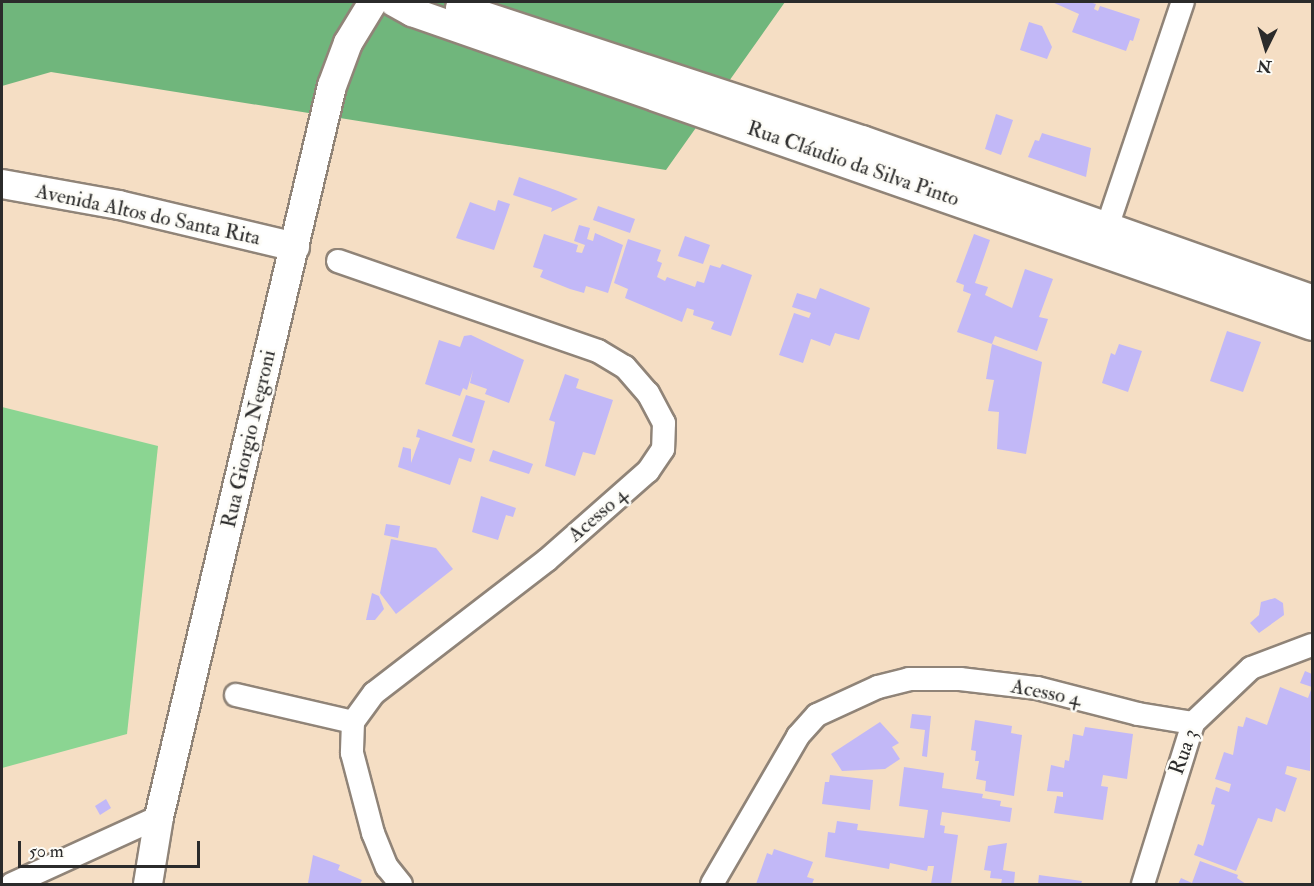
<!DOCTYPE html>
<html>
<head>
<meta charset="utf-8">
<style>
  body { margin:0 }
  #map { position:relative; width:1314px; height:886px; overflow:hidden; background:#f5dec4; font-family:"IM FELL Double Pica",serif }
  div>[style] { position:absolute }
  .green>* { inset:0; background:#8bd592 }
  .forest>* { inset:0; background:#70b67c }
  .building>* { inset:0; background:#c2b8f7 }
  .roads { filter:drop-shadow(2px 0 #908478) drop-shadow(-2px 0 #908478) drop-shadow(0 2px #908478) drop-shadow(0 -2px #908478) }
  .minor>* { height:22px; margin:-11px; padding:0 11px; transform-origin:11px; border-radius:11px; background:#fff }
  .tertiary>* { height:28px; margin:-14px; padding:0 14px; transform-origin:14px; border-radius:14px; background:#fff }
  span { translate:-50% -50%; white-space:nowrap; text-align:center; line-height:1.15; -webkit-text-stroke:5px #fdfcf7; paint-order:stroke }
  .street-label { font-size:21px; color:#2b2b2b }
  .frame { position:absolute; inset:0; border:3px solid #2b2b2b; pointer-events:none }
  .north { position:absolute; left:1236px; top:18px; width:60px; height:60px; -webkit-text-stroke:4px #fdfcf7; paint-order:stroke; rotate:185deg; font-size:16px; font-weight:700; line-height:24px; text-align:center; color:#2b2b2b }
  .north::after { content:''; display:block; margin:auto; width:21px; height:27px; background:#2b2b2b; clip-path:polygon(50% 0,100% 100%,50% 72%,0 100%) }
  .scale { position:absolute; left:18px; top:841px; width:182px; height:27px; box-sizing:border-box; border:3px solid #2b2b2b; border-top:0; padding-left:8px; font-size:18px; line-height:21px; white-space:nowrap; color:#2b2b2b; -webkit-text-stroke:4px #fdfcf7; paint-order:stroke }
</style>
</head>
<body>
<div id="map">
  <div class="green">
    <i style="clip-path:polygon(2px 407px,158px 446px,127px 734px,2px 768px)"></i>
  </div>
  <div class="forest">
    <i style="clip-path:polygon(2px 2px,785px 2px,666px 170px,51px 72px,2px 86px)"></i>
  </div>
  <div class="building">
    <i style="clip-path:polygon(1052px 2px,1089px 2px,1096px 4px,1094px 9px,1098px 11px,1100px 6px,1140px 19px,1133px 41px,1130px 40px,1126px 51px,1072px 32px,1079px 14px)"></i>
    <i style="clip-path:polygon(1029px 22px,1042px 26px,1052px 47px,1047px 59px,1020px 50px)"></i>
    <i style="clip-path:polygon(996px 114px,1013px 120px,1001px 155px,985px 149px)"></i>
    <i style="clip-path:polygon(1042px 133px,1091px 148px,1086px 177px,1028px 157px,1035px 140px,1039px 141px)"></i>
    <i style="clip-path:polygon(519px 177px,558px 191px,578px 199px,551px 212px,552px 208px,513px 195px)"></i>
    <i style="clip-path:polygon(498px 200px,510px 204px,494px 250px,456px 238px,470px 202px,495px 211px)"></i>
    <i style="clip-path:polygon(598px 206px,635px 219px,630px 233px,593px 220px)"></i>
    <i style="clip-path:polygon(579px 225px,590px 228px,587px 239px,593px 241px,595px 233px,623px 245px,608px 293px,586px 286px,584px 293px,570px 289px,540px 277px,543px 270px,533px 267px,544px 234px,578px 245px,576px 252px,582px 253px,585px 245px,574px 241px)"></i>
    <i style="clip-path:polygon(974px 234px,990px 240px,975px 283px,988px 287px,985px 295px,1012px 308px,1025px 269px,1053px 279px,1039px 317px,1048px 319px,1037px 351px,995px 336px,992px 344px,957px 332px,971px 294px,963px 291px,964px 285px,956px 282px)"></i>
    <i style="clip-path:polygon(685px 236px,710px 245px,703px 264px,678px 256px)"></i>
    <i style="clip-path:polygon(628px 239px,661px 250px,657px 261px,662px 263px,657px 277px,665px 281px,667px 277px,695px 287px,697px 281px,704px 283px,710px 265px,720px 268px,722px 264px,752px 275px,731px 336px,711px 329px,714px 322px,693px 315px,694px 310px,687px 308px,682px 322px,625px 298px,628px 289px,614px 283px)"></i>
    <i style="clip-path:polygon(820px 288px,870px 308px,859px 340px,835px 333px,830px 346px,811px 339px,803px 363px,779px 355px,794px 313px,809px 318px,811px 313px,792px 307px,797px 293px,816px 299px)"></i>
    <i style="clip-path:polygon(1227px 331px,1261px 342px,1243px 392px,1210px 381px)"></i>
    <i style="clip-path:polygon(471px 335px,524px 360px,509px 403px,485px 394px,487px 389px,470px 383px,473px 370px,467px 390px,463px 388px,460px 396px,425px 384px,439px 340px,460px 347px,464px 336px)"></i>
    <i style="clip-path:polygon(992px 344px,1042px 362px,1026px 454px,997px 449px,999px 412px,988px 411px,994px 380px,986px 379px)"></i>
    <i style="clip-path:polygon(1119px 344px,1142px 351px,1128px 392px,1102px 383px,1111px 353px,1115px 355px)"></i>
    <i style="clip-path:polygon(565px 374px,579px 379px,576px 388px,613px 400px,595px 455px,583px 452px,575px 476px,545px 466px,555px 422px,549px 420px)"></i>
    <i style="clip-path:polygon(466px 395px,485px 401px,472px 443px,452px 436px)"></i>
    <i style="clip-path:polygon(418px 429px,475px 449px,471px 462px,459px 458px,450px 485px,398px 467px,403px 447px,411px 449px,411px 463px,420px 438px,416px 437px)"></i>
    <i style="clip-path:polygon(493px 450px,533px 464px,529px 474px,489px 461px)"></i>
    <i style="clip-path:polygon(481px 496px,516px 508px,513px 517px,506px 515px,498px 540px,472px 532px)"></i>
    <i style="clip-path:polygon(386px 524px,400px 526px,398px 538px,384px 535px)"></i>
    <i style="clip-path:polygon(391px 539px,436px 548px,453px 569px,396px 614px,380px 593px)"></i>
    <i style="clip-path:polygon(372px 593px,379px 596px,384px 609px,375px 620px,366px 620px)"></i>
    <i style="clip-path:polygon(1275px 598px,1283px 603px,1284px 615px,1259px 633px,1250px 623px,1259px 615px,1261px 602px)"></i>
    <i style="clip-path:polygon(1305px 671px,1312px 674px,1310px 771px,1287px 766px,1285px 774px,1297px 778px,1285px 812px,1276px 808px,1272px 822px,1258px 818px,1236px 871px,1194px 855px,1198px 844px,1203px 846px,1215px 805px,1211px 804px,1216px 787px,1229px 792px,1231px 784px,1215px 779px,1224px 752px,1233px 755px,1238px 726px,1243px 727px,1246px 717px,1267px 725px,1280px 687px,1308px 698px,1312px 687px,1300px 683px)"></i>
    <i style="clip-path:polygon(912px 714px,931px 716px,927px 757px,922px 756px,925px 730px,910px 728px)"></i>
    <i style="clip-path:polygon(975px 720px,1012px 726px,1011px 733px,1022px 735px,1014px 796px,985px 791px,986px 781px,976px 779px,979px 761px,975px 761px,976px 751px,971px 750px)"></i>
    <i style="clip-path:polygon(880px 722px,899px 743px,892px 747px,900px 759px,885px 769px,842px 771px,831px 754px)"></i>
    <i style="clip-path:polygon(1085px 727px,1133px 734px,1127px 779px,1103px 775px,1101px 786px,1108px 787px,1103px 820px,1054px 813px,1057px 796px,1063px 797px,1063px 792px,1047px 791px,1051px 765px,1064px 768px,1065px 760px,1069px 761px,1073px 734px,1083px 736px)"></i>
    <i style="clip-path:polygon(904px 767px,944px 773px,942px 788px,983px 794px,982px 798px,1001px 801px,1000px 806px,1012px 808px,1010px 822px,942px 812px,940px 825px,945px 826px,944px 833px,958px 835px,951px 884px,931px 884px,934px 866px,928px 866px,927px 871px,890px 863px,889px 869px,825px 857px,828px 832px,835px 833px,837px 821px,858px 824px,857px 830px,924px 838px,928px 810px,899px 806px)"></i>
    <i style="clip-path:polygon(830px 775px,873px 780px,870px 810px,822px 804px,825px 782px,829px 782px)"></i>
    <i style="clip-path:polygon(106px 799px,111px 808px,100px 815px,95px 806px)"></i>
    <i style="clip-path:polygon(1007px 843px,1003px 870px,1015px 872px,1014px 884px,1001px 884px,1002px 879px,990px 878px,991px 871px,984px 870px,988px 846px)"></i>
    <i style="clip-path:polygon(774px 849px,813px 862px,807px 877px,814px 879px,812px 884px,756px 884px,767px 853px,772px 855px)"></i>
    <i style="clip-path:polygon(313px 855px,340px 865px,338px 870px,362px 880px,360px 884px,308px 883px)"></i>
    <i style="clip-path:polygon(1200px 861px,1238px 875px,1237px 878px,1246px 884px,1178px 884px,1181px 878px,1192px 883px)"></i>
    <i style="clip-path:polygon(1039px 875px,1082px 881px,1081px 884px,1038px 884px)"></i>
  </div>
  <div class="roads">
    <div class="minor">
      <i style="left:1102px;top:242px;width:253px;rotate:-71.4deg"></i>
      <i style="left:338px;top:261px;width:275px;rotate:19.1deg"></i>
      <i style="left:598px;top:351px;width:31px;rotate:31deg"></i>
      <i style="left:625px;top:367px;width:35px;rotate:49deg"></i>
      <i style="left:648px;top:393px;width:34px;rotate:62deg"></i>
      <i style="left:664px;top:423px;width:26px;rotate:92deg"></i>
      <i style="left:663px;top:449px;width:27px;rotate:124deg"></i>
      <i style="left:648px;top:471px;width:135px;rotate:138.6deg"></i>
      <i style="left:547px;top:560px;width:218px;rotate:142.4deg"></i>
      <i style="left:374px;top:693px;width:36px;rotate:126deg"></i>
      <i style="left:353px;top:722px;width:31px;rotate:92deg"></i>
      <i style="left:352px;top:753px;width:83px;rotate:75.3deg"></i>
      <i style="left:373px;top:833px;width:37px;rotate:68deg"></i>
      <i style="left:387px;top:867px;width:22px;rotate:51deg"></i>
      <i style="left:236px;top:695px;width:120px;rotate:13deg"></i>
      <i style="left:12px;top:884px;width:162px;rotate:-24.5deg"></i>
      <i style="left:712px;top:884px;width:171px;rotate:-59.8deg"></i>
      <i style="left:798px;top:736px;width:28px;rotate:-48deg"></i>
      <i style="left:817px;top:715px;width:67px;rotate:-24.7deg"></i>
      <i style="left:878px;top:687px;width:32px;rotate:-14deg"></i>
      <i style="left:909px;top:679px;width:51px"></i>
      <i style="left:960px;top:679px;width:78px;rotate:6.7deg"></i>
      <i style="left:1037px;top:688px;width:104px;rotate:14.4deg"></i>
      <i style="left:1138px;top:714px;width:56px;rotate:9.3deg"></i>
      <i style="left:1143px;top:884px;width:169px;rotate:-72.7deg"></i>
      <i style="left:1193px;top:723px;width:80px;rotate:-43.5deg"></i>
      <i style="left:1251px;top:668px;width:65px;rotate:-20.7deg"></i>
    </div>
    <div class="tertiary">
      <i style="left:394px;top:2px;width:21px;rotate:29deg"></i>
      <i style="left:412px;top:12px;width:953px;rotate:19.23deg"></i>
      <i style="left:460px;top:8px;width:423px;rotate:18.2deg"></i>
      <i style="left:862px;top:140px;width:477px;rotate:19.5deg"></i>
      <i style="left:2px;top:184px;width:119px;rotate:10.2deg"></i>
      <i style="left:119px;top:205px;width:181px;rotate:13.4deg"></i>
      <i style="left:148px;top:884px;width:68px;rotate:-80.7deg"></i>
      <i style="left:159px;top:817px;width:751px;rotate:-76.69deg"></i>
      <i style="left:332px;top:86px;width:46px;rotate:-69.6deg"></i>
      <i style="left:348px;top:43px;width:48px;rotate:-58.6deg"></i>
    </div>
  </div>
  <div class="street-label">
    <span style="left:853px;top:164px;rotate:19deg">Rua Cláudio da Silva Pinto</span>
    <span style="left:148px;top:215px;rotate:12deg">Avenida Altos do Santa Rita</span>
    <span style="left:249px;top:439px;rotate:-77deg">Rua Giorgio Negroni</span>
    <span style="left:598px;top:515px;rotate:-41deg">Acesso 4</span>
    <span style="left:1046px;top:693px;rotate:11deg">Acesso 4</span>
    <span style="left:1184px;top:752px;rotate:-70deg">Rua 3</span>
  </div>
  <div class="frame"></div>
  <div class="north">N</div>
  <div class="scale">50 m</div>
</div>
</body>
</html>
